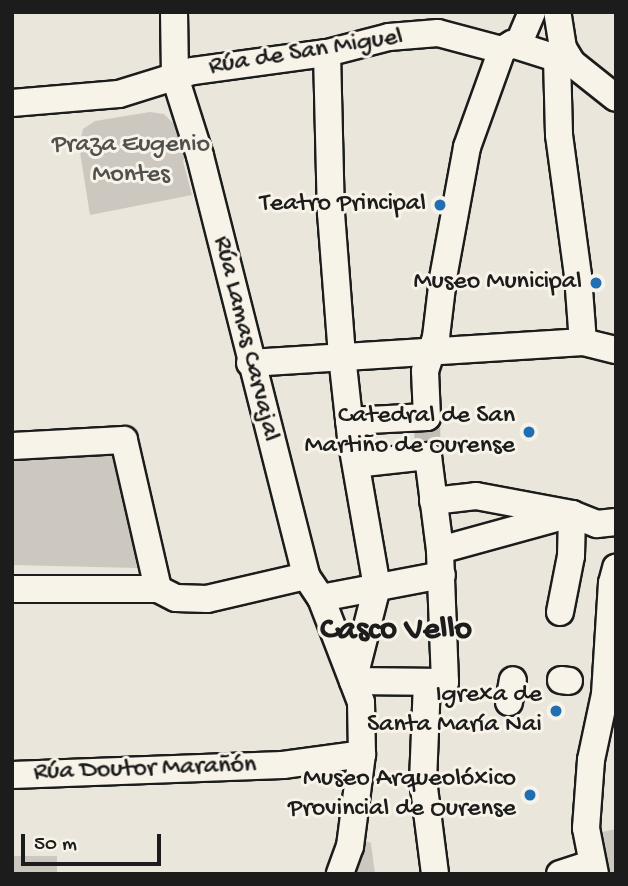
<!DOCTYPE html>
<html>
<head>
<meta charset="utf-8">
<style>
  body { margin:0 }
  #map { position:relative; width:628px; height:886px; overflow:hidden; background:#eae6dc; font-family:"Gochi Hand",sans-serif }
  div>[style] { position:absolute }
  .green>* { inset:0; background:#ccc8c0 }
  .minor-tunnel>* { height:26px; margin-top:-13px; transform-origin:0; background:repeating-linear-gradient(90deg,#c1beb6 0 26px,transparent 0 39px) }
  .roads { filter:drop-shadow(2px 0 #1c1c1c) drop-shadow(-2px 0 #1c1c1c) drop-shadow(0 2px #1c1c1c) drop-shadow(0 -2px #1c1c1c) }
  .minor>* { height:26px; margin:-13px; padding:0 13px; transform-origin:13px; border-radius:13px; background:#f7f3e8 }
  .dots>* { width:19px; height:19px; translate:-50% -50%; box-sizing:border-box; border:4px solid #f7f3e8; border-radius:50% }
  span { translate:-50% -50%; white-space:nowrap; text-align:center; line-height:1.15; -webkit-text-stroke:6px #f7f3e8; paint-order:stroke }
  .street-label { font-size:26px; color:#1c1c1c }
  .park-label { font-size:26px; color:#51504d }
  .poi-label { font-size:26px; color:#1c1c1c }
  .right { translate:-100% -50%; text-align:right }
  .district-label { font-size:33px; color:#1c1c1c; font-weight:700 }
  .frame { position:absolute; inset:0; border:14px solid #1c1c1c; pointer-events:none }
  .scale { position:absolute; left:21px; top:834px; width:140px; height:32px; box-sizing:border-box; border:4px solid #1c1c1c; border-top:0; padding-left:9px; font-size:21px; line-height:24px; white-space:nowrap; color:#1c1c1c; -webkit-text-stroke:5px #f7f3e8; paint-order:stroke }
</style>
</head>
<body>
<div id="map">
  <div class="green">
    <i style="clip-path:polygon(150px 112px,164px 114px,173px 123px,185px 157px,183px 161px,192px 195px,90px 215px,79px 146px,83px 129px,95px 121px)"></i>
    <i style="clip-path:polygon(116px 448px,137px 568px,12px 565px,12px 456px)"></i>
    <i style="clip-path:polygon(616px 829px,616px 874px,603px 874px,593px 834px)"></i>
    <i style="clip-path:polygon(366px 841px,371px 843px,375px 874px,354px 874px)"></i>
    <i style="clip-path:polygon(12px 856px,57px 856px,57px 874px,12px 874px)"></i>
  </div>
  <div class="minor-tunnel">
    <i style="left:427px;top:417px;width:39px;rotate:89deg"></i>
  </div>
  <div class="roads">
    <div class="minor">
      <i style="left:174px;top:12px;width:65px;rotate:89.1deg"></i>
      <i style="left:175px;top:77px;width:83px;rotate:72.4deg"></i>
      <i style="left:200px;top:156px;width:433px;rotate:75.8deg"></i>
      <i style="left:306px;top:576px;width:27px;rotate:56deg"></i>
      <i style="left:321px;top:598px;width:111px;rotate:69deg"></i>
      <i style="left:361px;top:702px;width:52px;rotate:88.9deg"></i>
      <i style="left:362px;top:754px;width:93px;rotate:97.4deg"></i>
      <i style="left:350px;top:846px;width:30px;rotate:110deg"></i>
      <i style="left:518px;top:45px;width:36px;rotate:-67deg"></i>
      <i style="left:327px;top:53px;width:160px;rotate:88.6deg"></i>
      <i style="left:331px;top:213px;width:143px;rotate:85.6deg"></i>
      <i style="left:342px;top:356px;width:82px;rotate:83.7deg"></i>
      <i style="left:351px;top:438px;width:151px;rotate:80.1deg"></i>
      <i style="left:377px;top:587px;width:97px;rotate:104.3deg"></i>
      <i style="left:557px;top:58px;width:77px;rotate:88.5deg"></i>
      <i style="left:559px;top:135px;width:142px;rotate:82.3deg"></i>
      <i style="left:578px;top:276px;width:66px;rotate:85.7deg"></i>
      <i style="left:572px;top:63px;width:56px;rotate:38.5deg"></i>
      <i style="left:12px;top:103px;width:107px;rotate:-4.8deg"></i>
      <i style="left:119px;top:94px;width:77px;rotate:-17.3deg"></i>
      <i style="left:193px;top:71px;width:135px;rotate:-7.7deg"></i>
      <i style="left:327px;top:53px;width:64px;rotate:-14.5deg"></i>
      <i style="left:389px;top:37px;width:49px;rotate:-4.7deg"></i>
      <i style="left:438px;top:33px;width:66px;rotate:14.9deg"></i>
      <i style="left:502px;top:50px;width:12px;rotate:-31deg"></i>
      <i style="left:512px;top:44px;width:63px;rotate:17.6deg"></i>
      <i style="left:572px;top:63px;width:17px;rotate:-121deg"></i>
      <i style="left:563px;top:48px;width:36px;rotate:-99deg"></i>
      <i style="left:250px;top:363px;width:334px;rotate:-3.6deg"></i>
      <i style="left:583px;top:342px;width:34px;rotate:14deg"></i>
      <i style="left:349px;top:421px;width:78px;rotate:-2.9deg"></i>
      <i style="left:427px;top:417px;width:46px;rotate:-92.5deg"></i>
      <i style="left:425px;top:371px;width:36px;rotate:-72deg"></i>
      <i style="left:436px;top:337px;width:59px;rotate:-83.2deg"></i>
      <i style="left:443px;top:278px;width:133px;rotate:-79.6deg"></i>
      <i style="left:467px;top:147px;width:103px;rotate:-70.2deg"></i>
      <i style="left:12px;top:446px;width:112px;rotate:-3.1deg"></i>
      <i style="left:124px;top:440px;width:153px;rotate:77.1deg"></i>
      <i style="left:433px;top:501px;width:43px;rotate:-6.6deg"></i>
      <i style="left:476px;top:496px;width:98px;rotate:10.6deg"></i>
      <i style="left:572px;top:514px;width:27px;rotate:22deg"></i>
      <i style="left:597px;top:524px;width:19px;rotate:-6deg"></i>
      <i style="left:440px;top:550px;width:132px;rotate:-15.4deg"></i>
      <i style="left:12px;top:589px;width:146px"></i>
      <i style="left:158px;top:589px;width:20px;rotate:27deg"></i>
      <i style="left:176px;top:598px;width:31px;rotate:2deg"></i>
      <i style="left:207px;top:599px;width:102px;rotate:-13.1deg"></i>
      <i style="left:321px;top:598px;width:123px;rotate:-10.8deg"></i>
      <i style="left:560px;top:612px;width:57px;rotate:-78.9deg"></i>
      <i style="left:571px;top:556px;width:42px;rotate:-88.6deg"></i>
      <i style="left:561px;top:680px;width:8px;rotate:7deg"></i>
      <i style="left:353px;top:681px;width:92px;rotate:0.6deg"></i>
      <i style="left:445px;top:682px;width:132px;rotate:-92.2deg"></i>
      <i style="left:440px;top:550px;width:95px;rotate:-97.3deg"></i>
      <i style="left:428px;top:456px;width:72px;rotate:173.7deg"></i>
      <i style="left:427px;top:682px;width:98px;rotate:92.3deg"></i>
      <i style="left:423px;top:780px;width:95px;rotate:82.7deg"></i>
      <i style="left:509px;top:702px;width:22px;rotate:-80deg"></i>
      <i style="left:12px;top:775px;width:271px;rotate:-2.1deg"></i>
      <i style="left:283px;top:765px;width:80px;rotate:-7.9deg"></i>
      <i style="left:560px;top:874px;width:33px;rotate:-18deg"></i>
      <i style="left:595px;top:874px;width:47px;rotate:-101.1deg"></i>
      <i style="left:586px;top:828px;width:68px;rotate:-85.8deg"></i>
      <i style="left:591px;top:760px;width:67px;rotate:-78deg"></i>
      <i style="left:605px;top:694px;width:111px;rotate:-86.4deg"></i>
      <i style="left:612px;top:583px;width:16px;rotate:-75deg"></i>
    </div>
  </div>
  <div class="dots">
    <i style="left:440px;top:205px;background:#1f6fb2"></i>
    <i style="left:596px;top:283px;background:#1f6fb2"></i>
    <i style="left:529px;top:432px;background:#1f6fb2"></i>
    <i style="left:556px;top:711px;background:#1f6fb2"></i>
    <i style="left:530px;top:795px;background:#1f6fb2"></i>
  </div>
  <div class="street-label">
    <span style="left:306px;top:53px;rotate:-9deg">Rúa de San Miguel</span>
    <span style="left:245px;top:339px;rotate:76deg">Rúa Lamas Carvajal</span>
    <span style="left:145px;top:770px;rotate:-2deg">Rúa Doutor Marañón</span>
  </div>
  <div class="park-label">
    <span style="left:131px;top:161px">Praza Eugenio<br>Montes</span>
  </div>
  <div class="poi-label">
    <span class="right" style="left:426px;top:205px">Teatro Principal</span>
    <span class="right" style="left:582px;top:283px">Museo Municipal</span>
    <span class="right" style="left:515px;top:432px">Catedral de San<br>Martiño de Ourense</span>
    <span class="right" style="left:542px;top:711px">Igrexa de<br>Santa María Nai</span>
    <span class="right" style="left:516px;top:795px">Museo Arqueolóxico<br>Provincial de Ourense</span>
  </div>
  <div class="district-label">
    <span style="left:396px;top:632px">Casco Vello</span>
  </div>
  <div class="frame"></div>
  <div class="scale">50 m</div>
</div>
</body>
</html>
